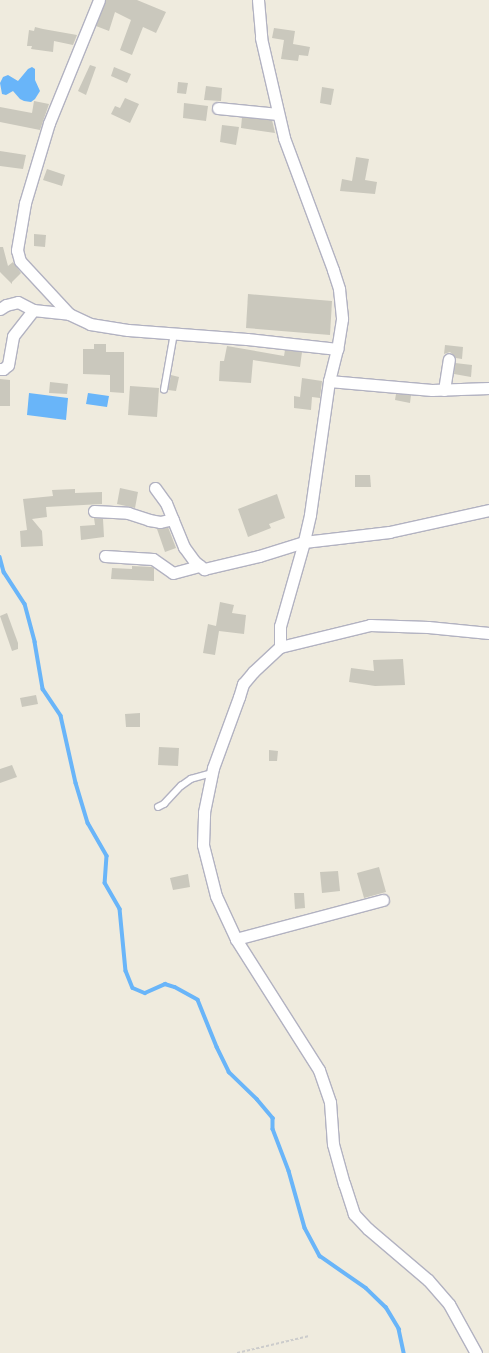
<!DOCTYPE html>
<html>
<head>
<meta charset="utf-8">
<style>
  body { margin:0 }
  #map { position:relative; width:489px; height:1353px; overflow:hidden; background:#efebde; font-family:Inter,sans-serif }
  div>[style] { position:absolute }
  .water>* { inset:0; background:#69b5f9 }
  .stream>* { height:3.5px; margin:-1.75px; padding:0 1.75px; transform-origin:1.75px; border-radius:1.75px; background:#69b5f9 }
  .building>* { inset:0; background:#cac8bd }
  .path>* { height:2px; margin-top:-1px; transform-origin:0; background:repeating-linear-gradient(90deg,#ccc 0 3px,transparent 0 5px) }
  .roads { filter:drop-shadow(1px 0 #b2b2c1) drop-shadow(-1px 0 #b2b2c1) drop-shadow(0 1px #b2b2c1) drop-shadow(0 -1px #b2b2c1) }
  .lane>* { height:5.5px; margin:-2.75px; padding:0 2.75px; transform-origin:2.75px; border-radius:2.75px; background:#fff }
  .street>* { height:11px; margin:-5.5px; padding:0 5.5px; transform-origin:5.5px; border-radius:5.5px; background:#fff }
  span { translate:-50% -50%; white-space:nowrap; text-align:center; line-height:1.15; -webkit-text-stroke:3px #fff; paint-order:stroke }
</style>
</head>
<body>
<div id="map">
  <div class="water">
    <i style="clip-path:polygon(32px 67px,35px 69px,35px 80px,40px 91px,35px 99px,31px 102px,24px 101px,20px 99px,13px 91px,6px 95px,2px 94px,0 83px,3px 77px,8px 75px,18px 81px,28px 69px)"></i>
    <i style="clip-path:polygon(29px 393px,68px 398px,66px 420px,27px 415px)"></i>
    <i style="clip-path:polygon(88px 393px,109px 396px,107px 407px,86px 404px)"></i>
  </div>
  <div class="stream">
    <i style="left:0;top:557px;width:16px;rotate:75deg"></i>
    <i style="left:4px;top:572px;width:38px;rotate:57deg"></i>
    <i style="left:25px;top:604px;width:39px;rotate:75deg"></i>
    <i style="left:35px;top:642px;width:48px;rotate:80.3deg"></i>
    <i style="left:43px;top:689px;width:32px;rotate:56deg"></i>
    <i style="left:61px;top:716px;width:69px;rotate:77.4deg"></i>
    <i style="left:76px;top:783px;width:42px;rotate:73.3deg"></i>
    <i style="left:88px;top:823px;width:38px;rotate:60deg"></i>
    <i style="left:107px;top:856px;width:27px;rotate:94deg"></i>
    <i style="left:105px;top:883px;width:30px;rotate:60deg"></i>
    <i style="left:120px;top:909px;width:62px;rotate:84.5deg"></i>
    <i style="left:126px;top:971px;width:18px;rotate:68deg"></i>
    <i style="left:133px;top:988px;width:13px;rotate:23deg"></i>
    <i style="left:145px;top:993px;width:22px;rotate:-24deg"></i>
    <i style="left:165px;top:984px;width:10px;rotate:17deg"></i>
    <i style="left:175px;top:987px;width:26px;rotate:29deg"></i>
    <i style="left:198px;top:1000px;width:51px;rotate:68deg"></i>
    <i style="left:217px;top:1047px;width:28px;rotate:64deg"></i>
    <i style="left:229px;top:1072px;width:39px;rotate:44deg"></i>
    <i style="left:257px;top:1099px;width:25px;rotate:50deg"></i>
    <i style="left:273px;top:1118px;width:11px;rotate:90deg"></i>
    <i style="left:273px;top:1129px;width:45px;rotate:69.1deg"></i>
    <i style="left:289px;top:1171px;width:59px;rotate:74.3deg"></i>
    <i style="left:305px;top:1228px;width:32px;rotate:62deg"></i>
    <i style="left:320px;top:1256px;width:56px;rotate:34.8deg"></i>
    <i style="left:366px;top:1288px;width:28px;rotate:44deg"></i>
    <i style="left:386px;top:1307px;width:26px;rotate:59deg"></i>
    <i style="left:399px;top:1329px;width:25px;rotate:78deg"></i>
  </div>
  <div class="building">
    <i style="clip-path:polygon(106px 0,137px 0,166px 12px,156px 33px,143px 27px,132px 55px,120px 50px,131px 20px,115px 12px,109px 31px,96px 26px)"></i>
    <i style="clip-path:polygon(35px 27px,43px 29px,77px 35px,73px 45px,54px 41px,53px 52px,31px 49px,32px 46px,27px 46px,29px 30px,34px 31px)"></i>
    <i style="clip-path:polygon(274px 28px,295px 31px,293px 44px,310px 47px,308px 56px,299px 55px,298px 61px,281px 59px,284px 40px,272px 38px)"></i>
    <i style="clip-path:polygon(90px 65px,96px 67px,86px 95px,78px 91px)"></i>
    <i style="clip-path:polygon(114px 67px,131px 74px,127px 83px,111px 76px)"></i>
    <i style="clip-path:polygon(178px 82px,188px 83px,186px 94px,177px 93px)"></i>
    <i style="clip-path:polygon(206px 86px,222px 88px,221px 101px,204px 100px)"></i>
    <i style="clip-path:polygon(322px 87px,334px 89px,331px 105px,320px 103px)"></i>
    <i style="clip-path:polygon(125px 98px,139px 104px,130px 123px,111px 114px,115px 106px,120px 108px)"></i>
    <i style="clip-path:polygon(34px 101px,49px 104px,40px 130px,0 122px,0 107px,32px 113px)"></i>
    <i style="clip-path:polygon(184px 103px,208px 106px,206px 121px,183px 118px)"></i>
    <i style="clip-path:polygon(242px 117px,272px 120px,275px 133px,241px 128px)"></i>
    <i style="clip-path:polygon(222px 125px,239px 127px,236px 145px,220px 142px)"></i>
    <i style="clip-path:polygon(0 151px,26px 155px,23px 169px,0 166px)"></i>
    <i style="clip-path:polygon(356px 157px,369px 159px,365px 180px,377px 182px,375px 194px,340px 191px,342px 179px,352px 181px)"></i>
    <i style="clip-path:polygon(47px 169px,65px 175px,62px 186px,43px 180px)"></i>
    <i style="clip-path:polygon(34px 234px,46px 235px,45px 247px,34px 246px)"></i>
    <i style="clip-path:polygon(0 247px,3px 247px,8px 266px,13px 262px,21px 273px,12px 282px,12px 284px,0 272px)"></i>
    <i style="clip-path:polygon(248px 294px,332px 301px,330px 335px,246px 328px)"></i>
    <i style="clip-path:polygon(94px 344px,106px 344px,106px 352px,124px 352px,124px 393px,110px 392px,110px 375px,83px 374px,83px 349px,94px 349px)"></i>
    <i style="clip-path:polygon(445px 345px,463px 347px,462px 359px,456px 358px,450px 352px,444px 354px)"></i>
    <i style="clip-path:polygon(227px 346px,284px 356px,285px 350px,302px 352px,300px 367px,253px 360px,251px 383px,219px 381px,220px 361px,224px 361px)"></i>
    <i style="clip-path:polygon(455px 363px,472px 365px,471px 377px,454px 374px)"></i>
    <i style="clip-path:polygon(171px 375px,179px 377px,176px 391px,168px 390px)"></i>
    <i style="clip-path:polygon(302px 378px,322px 381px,320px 398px,312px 397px,311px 410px,294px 408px,294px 396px,300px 397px)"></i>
    <i style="clip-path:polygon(0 379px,10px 380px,10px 406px,0 406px)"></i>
    <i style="clip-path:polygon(50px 382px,68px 384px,67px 394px,49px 393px)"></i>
    <i style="clip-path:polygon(130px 386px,159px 388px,157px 417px,128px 415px)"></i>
    <i style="clip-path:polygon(396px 394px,411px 395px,410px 403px,395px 400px)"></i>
    <i style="clip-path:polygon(355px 475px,370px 475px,371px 487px,355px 487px)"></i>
    <i style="clip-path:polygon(120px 488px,138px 492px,135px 508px,117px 504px)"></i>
    <i style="clip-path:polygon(75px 489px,75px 493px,102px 492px,102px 504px,46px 507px,47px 517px,32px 519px,42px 531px,43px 546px,21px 547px,20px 531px,27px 530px,23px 499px,53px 496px,52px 490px)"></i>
    <i style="clip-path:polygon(277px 494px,285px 518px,269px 524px,271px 528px,248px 537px,238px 509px)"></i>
    <i style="clip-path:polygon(94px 518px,103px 519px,104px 537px,81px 540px,80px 526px,95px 525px)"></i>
    <i style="clip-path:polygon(168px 527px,176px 548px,165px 552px,157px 529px)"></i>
    <i style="clip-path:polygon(132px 566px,152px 567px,154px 568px,154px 581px,111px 579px,112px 568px,132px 569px)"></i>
    <i style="clip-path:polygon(220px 602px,234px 605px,232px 613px,246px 615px,244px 634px,219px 631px,215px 655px,203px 653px,208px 624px,216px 626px)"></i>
    <i style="clip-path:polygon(7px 613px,18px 643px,18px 649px,12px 651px,0 616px)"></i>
    <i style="clip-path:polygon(403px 659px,405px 685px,375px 686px,349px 682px,351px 668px,374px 671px,373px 660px)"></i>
    <i style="clip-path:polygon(36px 695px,38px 704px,22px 707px,20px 698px)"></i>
    <i style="clip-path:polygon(140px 713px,140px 727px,126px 727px,125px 714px)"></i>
    <i style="clip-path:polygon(159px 747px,179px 748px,178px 766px,158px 765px)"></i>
    <i style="clip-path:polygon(269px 750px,278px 751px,277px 761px,269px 761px)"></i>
    <i style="clip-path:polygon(12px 765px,17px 777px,0 783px,0 769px)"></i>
    <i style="clip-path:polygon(379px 867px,386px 892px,364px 898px,357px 873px)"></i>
    <i style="clip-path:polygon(338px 871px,340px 891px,322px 893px,320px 872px)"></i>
    <i style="clip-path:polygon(188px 874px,190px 887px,173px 890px,170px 878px)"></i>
    <i style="clip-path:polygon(294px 893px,304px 893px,305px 908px,295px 909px)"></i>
  </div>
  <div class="path">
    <i style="left:237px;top:1353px;width:74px;rotate:-13.3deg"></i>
  </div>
  <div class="roads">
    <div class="lane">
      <i style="left:164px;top:390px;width:58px;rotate:-80deg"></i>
      <i style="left:158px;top:807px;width:7px;rotate:-27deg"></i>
      <i style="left:164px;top:804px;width:25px;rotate:-47deg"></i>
      <i style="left:181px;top:786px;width:12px;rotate:-35deg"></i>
      <i style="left:191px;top:779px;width:22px;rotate:-16deg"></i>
    </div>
    <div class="street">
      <i style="left:99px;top:0;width:133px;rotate:112.1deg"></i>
      <i style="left:49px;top:123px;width:84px;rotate:106.7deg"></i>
      <i style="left:25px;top:203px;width:48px;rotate:99.7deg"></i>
      <i style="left:17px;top:250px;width:11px;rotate:75deg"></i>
      <i style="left:20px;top:261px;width:72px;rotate:47.2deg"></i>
      <i style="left:69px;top:314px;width:23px;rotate:25deg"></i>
      <i style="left:90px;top:324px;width:38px;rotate:9deg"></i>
      <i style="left:128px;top:330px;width:119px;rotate:4.3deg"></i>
      <i style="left:247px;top:339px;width:91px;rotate:6.3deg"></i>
      <i style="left:258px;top:0;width:38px;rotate:85deg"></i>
      <i style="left:261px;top:38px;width:103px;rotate:77deg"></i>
      <i style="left:284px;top:138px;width:141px;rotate:69.6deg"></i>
      <i style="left:333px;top:270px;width:20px;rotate:72deg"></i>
      <i style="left:339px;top:289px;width:30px;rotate:84deg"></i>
      <i style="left:342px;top:319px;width:30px;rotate:99deg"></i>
      <i style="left:337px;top:349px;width:33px;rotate:104deg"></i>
      <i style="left:329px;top:381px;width:135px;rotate:98.1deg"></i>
      <i style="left:310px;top:515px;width:28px;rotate:103deg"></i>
      <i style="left:304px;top:542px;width:87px;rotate:105.9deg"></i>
      <i style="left:280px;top:626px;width:21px;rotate:90deg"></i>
      <i style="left:218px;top:108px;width:60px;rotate:5.7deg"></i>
      <i style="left:0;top:309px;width:7px;rotate:-34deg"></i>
      <i style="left:6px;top:305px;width:12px;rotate:-14deg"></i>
      <i style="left:18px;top:302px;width:17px;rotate:28deg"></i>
      <i style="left:33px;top:310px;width:36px;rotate:6deg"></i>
      <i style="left:0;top:369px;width:3px"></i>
      <i style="left:3px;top:369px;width:6px;rotate:-39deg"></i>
      <i style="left:8px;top:365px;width:29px;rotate:-80deg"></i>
      <i style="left:13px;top:336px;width:33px;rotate:-52deg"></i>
      <i style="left:329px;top:381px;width:103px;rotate:5deg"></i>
      <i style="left:432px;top:390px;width:57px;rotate:-2deg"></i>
      <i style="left:444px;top:390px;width:31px;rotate:-81deg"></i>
      <i style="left:155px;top:488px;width:19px;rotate:54deg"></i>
      <i style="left:166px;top:503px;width:48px;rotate:67.8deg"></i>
      <i style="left:184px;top:547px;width:17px;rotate:54deg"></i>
      <i style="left:194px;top:561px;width:13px;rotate:39deg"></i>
      <i style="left:204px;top:569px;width:57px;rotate:-13.3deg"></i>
      <i style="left:259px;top:556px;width:47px;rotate:-17.3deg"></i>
      <i style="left:304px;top:542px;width:86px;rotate:-6.7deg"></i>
      <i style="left:389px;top:532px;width:102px;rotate:-12.4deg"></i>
      <i style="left:94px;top:511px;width:34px;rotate:3deg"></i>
      <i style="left:128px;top:513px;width:22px;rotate:18deg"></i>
      <i style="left:149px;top:520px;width:11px;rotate:10deg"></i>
      <i style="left:160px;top:522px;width:13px;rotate:-13deg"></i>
      <i style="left:105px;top:556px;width:48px;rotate:3.6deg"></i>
      <i style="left:153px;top:559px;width:24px;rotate:35deg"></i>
      <i style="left:173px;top:573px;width:28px;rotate:-15deg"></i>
      <i style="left:236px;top:939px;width:152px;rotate:-14.9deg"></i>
      <i style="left:476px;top:1353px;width:56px;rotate:-118.9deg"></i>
      <i style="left:449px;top:1304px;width:32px;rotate:-131deg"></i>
      <i style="left:428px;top:1280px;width:79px;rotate:-139.6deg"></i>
      <i style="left:368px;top:1229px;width:21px;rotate:-133deg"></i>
      <i style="left:354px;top:1214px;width:32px;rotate:-108deg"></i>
      <i style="left:344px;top:1184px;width:41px;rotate:-105.4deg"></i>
      <i style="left:333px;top:1144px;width:42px;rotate:-94.1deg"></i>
      <i style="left:330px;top:1102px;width:34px;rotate:-109deg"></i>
      <i style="left:319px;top:1070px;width:155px;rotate:-122.4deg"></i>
      <i style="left:236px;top:939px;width:47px;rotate:-114.9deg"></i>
      <i style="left:216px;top:896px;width:53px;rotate:-104.3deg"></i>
      <i style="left:203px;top:845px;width:33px;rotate:-88deg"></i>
      <i style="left:204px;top:812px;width:45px;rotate:-78.4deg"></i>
      <i style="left:213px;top:768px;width:76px;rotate:-69.9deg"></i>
      <i style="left:239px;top:697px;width:14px;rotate:-73deg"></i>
      <i style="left:243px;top:684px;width:16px;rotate:-50deg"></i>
      <i style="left:253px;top:672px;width:37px;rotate:-43deg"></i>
      <i style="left:280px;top:647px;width:93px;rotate:-13.7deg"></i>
      <i style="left:370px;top:625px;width:58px;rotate:2deg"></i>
      <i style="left:428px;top:627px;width:61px;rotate:5.6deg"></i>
    </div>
  </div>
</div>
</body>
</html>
